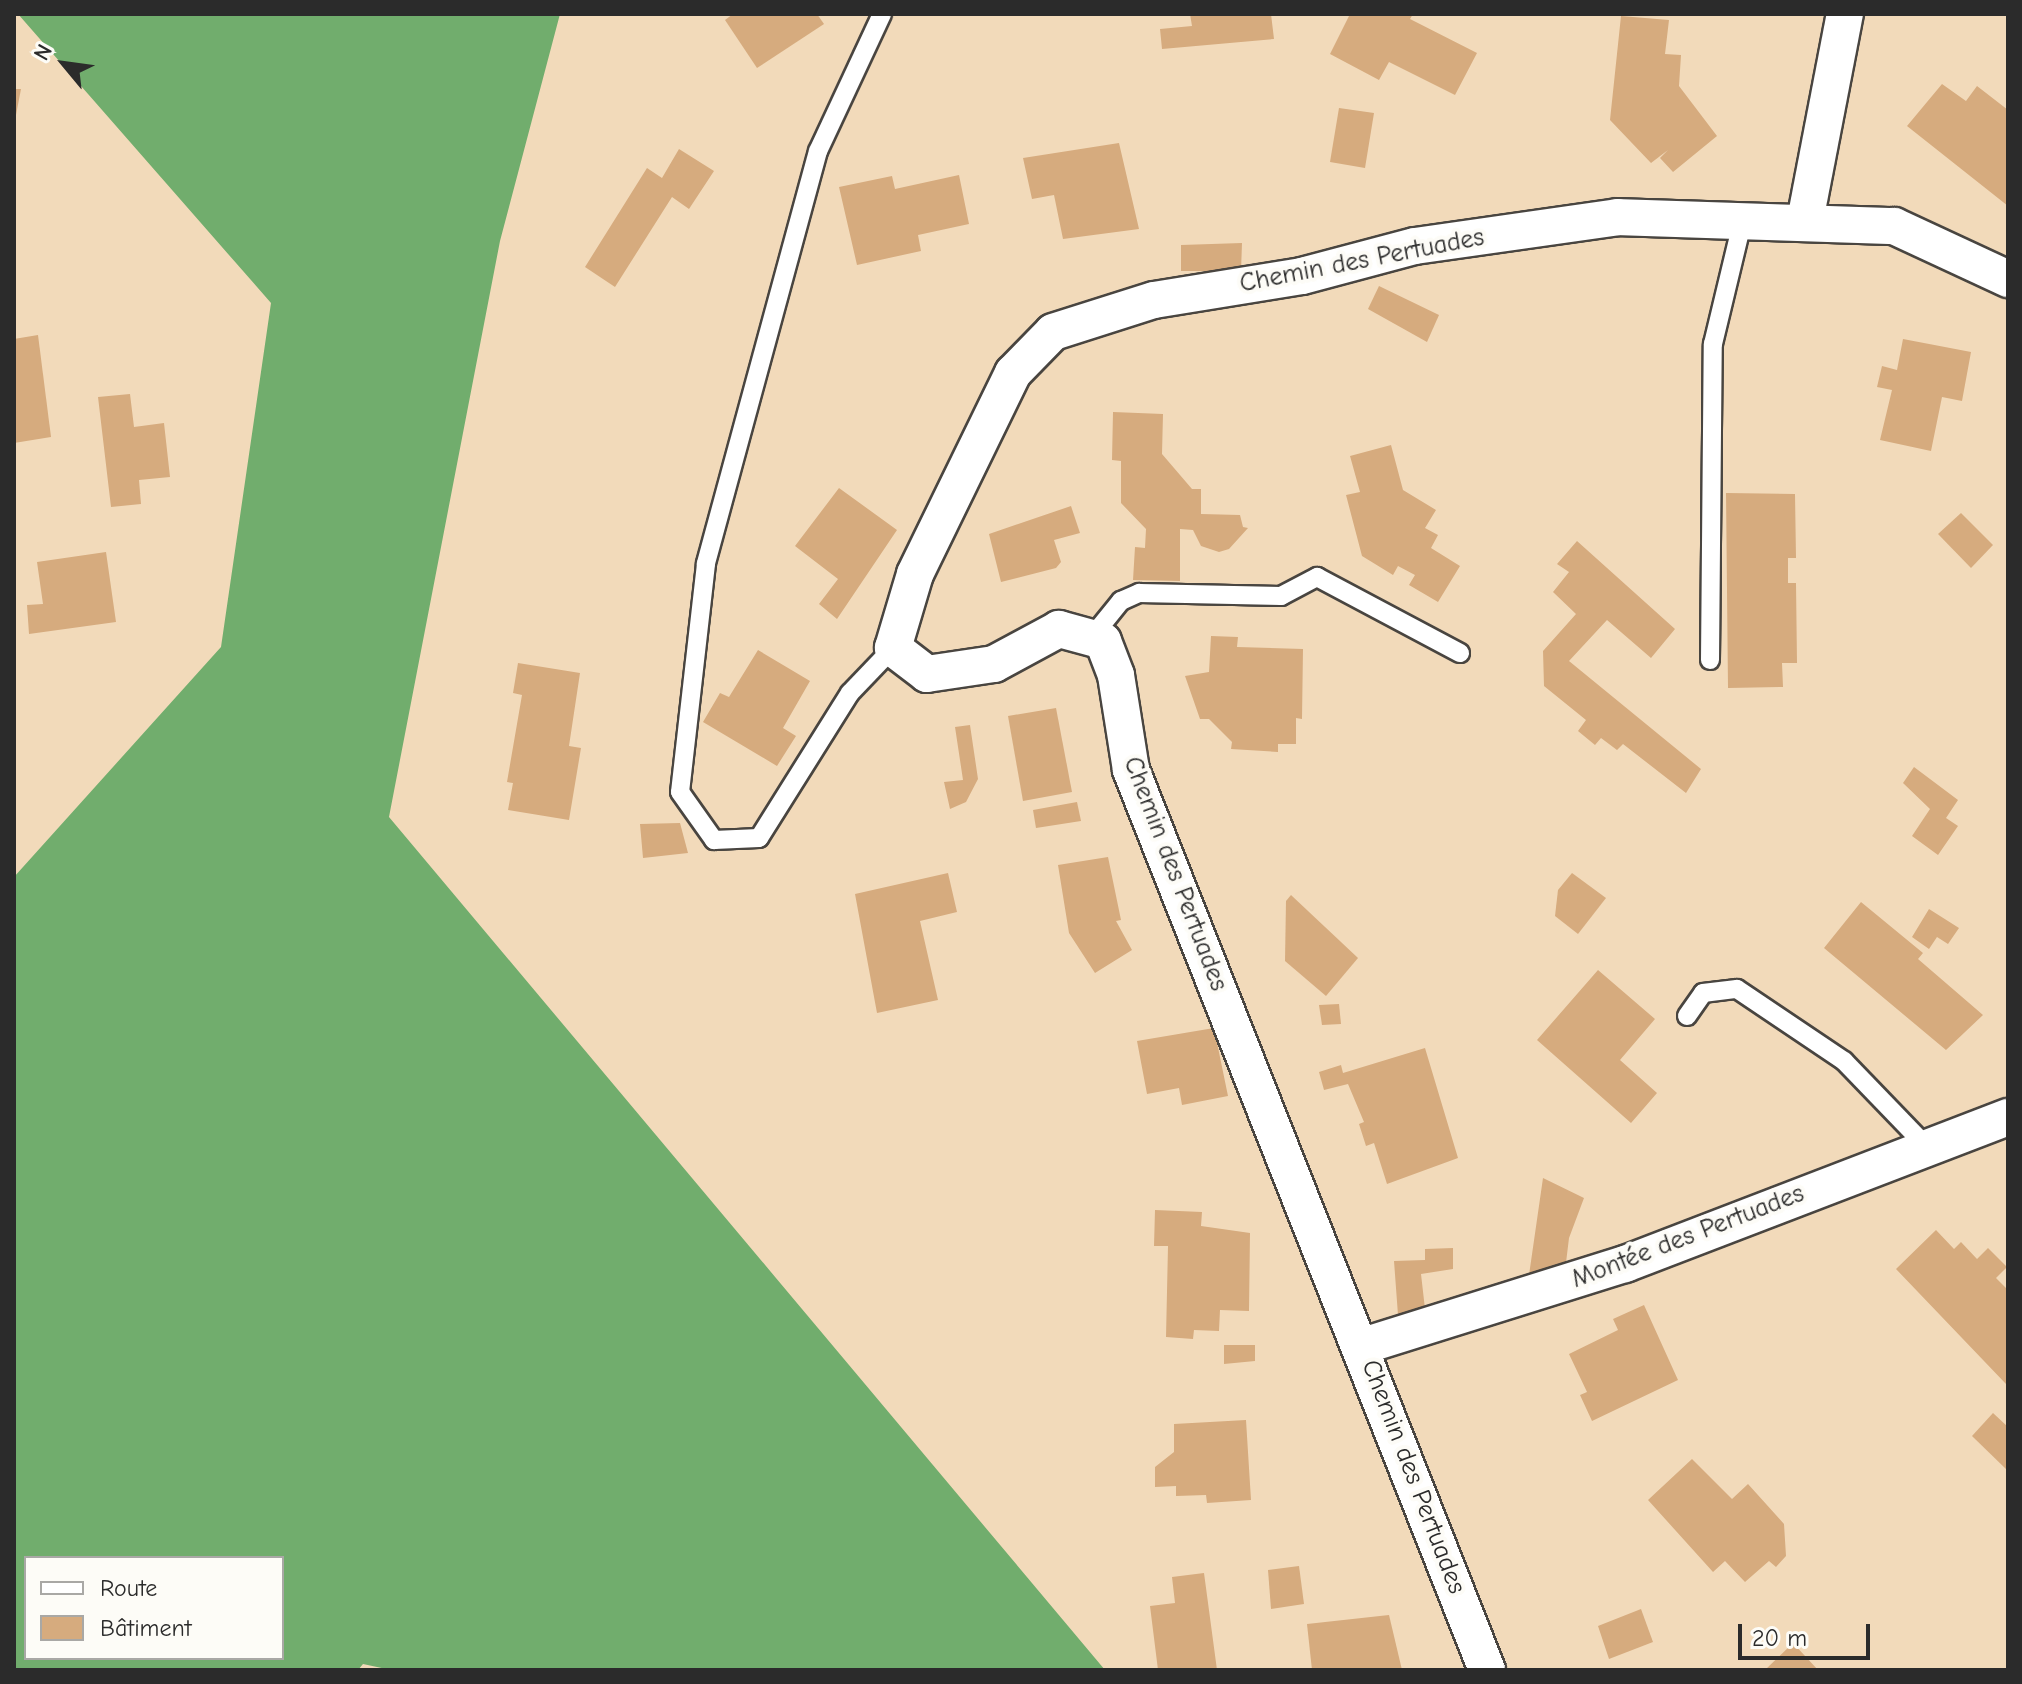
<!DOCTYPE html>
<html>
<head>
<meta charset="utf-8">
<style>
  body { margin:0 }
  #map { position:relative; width:2022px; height:1684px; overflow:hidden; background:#f2daba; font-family:"Comic Neue",sans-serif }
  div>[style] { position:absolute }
  .forest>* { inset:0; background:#71ad6d }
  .building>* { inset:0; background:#d6ab7e }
  .roads { filter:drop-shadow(2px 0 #494540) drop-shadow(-2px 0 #494540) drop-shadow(0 2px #494540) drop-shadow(0 -2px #494540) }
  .service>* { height:18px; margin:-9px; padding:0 9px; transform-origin:9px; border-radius:9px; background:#fff }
  .minor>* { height:36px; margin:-18px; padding:0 18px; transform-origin:18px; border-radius:18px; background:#fff }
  span { translate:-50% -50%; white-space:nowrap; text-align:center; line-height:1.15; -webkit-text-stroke:8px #fdfcf7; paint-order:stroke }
  .street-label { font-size:26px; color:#2b2b2b }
  .frame { position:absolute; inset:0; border:16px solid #2b2b2b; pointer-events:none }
  .legend { position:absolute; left:24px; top:1556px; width:260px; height:104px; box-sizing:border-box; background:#fdfcf7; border:2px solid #a9a8a5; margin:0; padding:10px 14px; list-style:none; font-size:24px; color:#2b2b2b }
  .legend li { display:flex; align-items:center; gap:16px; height:40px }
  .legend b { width:40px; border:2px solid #a9a8a5 }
  .north { position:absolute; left:24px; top:24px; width:80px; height:80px; -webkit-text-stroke:6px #fdfcf7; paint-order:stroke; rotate:299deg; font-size:22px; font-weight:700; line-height:32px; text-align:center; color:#2b2b2b }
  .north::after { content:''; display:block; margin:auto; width:28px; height:36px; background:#2b2b2b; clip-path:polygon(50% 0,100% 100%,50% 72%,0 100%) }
  .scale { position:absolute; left:1738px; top:1624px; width:132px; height:36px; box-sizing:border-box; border:4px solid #2b2b2b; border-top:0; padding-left:10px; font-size:24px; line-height:28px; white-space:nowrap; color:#2b2b2b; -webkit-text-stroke:6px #fdfcf7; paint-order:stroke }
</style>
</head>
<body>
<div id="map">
  <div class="forest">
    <i style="clip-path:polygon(evenodd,18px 14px,560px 14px,500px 241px,389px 817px,1105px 1670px,391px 1670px,363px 1664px,358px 1670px,14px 1670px,14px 877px,221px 647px,271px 303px,18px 14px,26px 1558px,282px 1558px,282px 1658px,26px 1658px,26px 1558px)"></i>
  </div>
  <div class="building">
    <i style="clip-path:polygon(733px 14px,817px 14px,824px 24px,757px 68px,725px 20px)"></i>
    <i style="clip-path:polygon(1190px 14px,1271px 14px,1274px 39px,1162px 49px,1160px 29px,1192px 26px)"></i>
    <i style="clip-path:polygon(1350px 14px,1413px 14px,1410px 19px,1477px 53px,1455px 95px,1389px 62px,1379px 80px,1330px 54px)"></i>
    <i style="clip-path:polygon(1621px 16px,1669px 20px,1665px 54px,1681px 55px,1679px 86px,1717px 136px,1673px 172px,1660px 158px,1668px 150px,1651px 163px,1610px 120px)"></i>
    <i style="clip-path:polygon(1942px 84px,1966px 101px,1977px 86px,2008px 110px,2008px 206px,1907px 126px)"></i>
    <i style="clip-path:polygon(14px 89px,21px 89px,15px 120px,14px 120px)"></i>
    <i style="clip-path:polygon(1339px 108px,1374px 113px,1365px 168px,1330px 162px)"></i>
    <i style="clip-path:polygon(1119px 143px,1139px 229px,1063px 239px,1054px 195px,1032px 199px,1023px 158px)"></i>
    <i style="clip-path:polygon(679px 149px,714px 171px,689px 209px,672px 197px,615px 287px,585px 267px,647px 168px,662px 178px)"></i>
    <i style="clip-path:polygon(959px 175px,969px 224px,918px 235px,921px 251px,857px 265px,839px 187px,892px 176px,895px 189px)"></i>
    <i style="clip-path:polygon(1242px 243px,1241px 271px,1181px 271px,1181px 245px)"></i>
    <i style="clip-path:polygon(1379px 286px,1439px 315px,1427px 342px,1368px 309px)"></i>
    <i style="clip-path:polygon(38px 335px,51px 437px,14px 443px,14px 339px)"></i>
    <i style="clip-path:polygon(1903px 339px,1971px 352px,1962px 401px,1942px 397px,1931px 451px,1880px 440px,1892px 390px,1877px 387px,1882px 366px,1897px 370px)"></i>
    <i style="clip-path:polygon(130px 394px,134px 427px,164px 423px,170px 477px,139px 480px,141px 504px,111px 507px,98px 397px)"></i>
    <i style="clip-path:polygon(1113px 412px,1163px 414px,1162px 454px,1192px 489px,1201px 489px,1201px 514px,1240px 515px,1243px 527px,1248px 528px,1229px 549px,1219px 552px,1201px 546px,1193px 530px,1180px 529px,1180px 581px,1133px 580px,1135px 547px,1145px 548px,1146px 529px,1121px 503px,1121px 461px,1112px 460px)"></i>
    <i style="clip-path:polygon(1391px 445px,1403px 490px,1436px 510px,1425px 528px,1438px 535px,1431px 548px,1460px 566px,1438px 602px,1409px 585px,1415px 575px,1398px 566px,1393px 575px,1362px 556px,1346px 495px,1360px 492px,1350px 456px)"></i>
    <i style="clip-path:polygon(839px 488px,897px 530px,837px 619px,819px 604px,838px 579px,795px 546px)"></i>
    <i style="clip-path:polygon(1726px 493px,1795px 494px,1796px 558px,1788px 558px,1788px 583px,1796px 583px,1797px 663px,1782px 663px,1783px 687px,1728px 688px)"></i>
    <i style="clip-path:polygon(1071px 506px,1080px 533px,1054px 540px,1061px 562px,1056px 568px,1001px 582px,989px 534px)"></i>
    <i style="clip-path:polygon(1961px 513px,1993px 545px,1971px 568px,1938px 534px)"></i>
    <i style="clip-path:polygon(1577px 541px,1675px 629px,1651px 658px,1607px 620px,1569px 661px,1701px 769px,1686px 793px,1623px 744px,1617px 750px,1601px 738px,1595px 745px,1578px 731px,1586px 720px,1544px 686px,1543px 651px,1576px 614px,1553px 592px,1569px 572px,1557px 564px)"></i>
    <i style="clip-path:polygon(106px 552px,116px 622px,29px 634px,27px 605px,43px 604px,37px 562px)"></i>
    <i style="clip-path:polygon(1211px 636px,1238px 637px,1237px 647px,1303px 649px,1302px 719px,1296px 718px,1296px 744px,1278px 744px,1278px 752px,1231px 749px,1232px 742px,1209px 719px,1200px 719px,1185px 676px,1209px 672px)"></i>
    <i style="clip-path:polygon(758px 650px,810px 681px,783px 728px,796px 736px,777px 766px,703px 722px,720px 693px,729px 697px)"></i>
    <i style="clip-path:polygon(518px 663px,580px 673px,569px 746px,581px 748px,569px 820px,508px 810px,513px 783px,507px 782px,522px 695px,513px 693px)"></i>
    <i style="clip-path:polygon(1056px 708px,1072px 792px,1023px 801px,1008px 716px)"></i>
    <i style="clip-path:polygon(970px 725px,978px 779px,966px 802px,950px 809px,944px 782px,963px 780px,955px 727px)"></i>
    <i style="clip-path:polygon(1914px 767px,1958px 800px,1946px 818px,1958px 826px,1938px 855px,1912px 836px,1930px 809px,1903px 783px)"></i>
    <i style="clip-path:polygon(1077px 802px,1081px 821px,1036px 828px,1033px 810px)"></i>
    <i style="clip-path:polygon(680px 823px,688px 853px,643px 858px,640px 824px)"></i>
    <i style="clip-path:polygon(1108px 857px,1121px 920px,1116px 921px,1132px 950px,1095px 973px,1069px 933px,1058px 865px)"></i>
    <i style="clip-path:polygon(948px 873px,957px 912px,920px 921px,938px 1000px,877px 1013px,855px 894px)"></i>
    <i style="clip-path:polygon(1572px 873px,1606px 898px,1578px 934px,1555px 916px,1558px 890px)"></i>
    <i style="clip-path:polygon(1291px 895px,1358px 958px,1326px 996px,1285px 961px,1286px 901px)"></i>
    <i style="clip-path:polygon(1861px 902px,1923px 953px,1918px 959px,1983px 1015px,1946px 1050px,1824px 948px)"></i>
    <i style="clip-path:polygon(1929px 909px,1959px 928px,1948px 944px,1937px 937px,1929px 949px,1912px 937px)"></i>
    <i style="clip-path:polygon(1598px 970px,1655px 1019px,1620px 1060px,1657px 1093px,1631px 1123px,1537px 1040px)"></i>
    <i style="clip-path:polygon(1339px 1004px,1341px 1024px,1322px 1025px,1319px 1005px)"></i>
    <i style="clip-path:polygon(1214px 1028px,1228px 1096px,1182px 1105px,1179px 1088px,1147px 1094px,1137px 1041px)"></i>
    <i style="clip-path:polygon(1425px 1048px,1458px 1158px,1387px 1184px,1374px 1143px,1366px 1146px,1359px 1124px,1364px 1122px,1348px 1084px,1324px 1090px,1319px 1072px,1341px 1065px,1343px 1073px)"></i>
    <i style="clip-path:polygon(1543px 1178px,1584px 1198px,1569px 1238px,1565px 1271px,1528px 1282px)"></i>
    <i style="clip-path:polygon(1155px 1210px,1202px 1212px,1201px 1226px,1250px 1233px,1249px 1311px,1220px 1310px,1219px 1331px,1194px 1330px,1193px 1339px,1166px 1337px,1168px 1246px,1154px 1246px)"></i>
    <i style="clip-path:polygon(1936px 1230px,1954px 1249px,1961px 1242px,1977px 1259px,1988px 1248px,2007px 1267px,1996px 1278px,2008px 1290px,2006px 1384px,1896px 1269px)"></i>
    <i style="clip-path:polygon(1453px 1248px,1453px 1269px,1421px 1274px,1425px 1309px,1398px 1315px,1394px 1261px,1425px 1260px,1425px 1249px)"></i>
    <i style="clip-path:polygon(1644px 1305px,1678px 1380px,1592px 1421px,1580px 1395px,1587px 1392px,1569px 1354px,1618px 1330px,1613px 1319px)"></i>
    <i style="clip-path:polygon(1224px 1345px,1255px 1345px,1255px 1361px,1224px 1364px)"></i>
    <i style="clip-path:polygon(1993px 1413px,2008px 1427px,2008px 1471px,1972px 1436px)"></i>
    <i style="clip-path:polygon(1246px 1420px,1251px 1500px,1207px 1503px,1206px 1495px,1176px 1496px,1176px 1486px,1155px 1487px,1155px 1467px,1174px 1452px,1174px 1424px)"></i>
    <i style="clip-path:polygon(1692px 1459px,1732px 1499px,1748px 1484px,1784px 1524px,1786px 1556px,1776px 1567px,1769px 1561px,1745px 1582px,1725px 1561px,1713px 1572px,1648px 1500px)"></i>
    <i style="clip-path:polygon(1299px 1566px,1304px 1604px,1271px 1609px,1268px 1570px)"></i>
    <i style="clip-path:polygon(1204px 1573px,1217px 1670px,1158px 1670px,1150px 1606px,1175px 1603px,1172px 1577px)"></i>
    <i style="clip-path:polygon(1641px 1609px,1653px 1642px,1609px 1659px,1598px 1626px)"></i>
    <i style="clip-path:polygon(1389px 1615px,1402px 1670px,1312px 1670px,1307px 1624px)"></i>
    <i style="clip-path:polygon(1793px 1643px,1818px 1670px,1765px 1670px)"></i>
  </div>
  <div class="roads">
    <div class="service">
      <i style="left:882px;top:14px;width:151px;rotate:115deg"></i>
      <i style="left:818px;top:151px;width:428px;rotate:105.2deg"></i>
      <i style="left:706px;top:564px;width:229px;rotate:96.5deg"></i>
      <i style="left:680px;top:792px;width:59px;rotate:54.7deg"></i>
      <i style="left:714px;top:840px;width:45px;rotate:-2.5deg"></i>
      <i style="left:759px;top:838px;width:171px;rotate:-57.9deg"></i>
      <i style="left:850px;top:693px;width:62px;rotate:-46.3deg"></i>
      <i style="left:1091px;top:638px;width:48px;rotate:-51deg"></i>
      <i style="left:1121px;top:601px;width:20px;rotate:-24deg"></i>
      <i style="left:1139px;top:593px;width:142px;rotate:1.2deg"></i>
      <i style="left:1281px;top:596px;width:41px;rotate:-27.8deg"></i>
      <i style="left:1317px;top:577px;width:162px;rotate:28deg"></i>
      <i style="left:1710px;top:660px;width:316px;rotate:-89.5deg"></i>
      <i style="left:1713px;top:344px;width:129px;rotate:-76.5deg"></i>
      <i style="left:1687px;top:1016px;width:28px;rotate:-55deg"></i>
      <i style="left:1703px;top:993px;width:34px;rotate:-7deg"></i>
      <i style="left:1737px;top:989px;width:129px;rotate:33.9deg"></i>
      <i style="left:1844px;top:1061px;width:117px;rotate:46deg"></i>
    </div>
    <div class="minor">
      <i style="left:1805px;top:221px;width:211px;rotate:-79.1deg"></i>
      <i style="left:1363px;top:1346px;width:275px;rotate:-17.4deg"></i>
      <i style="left:1625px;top:1264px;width:410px;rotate:-21deg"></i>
      <i style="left:1487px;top:1670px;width:968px;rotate:-111.58deg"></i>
      <i style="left:1131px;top:770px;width:96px;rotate:-99deg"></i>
      <i style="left:1116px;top:675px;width:36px;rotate:-111deg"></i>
      <i style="left:1103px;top:641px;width:46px;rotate:-164.7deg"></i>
      <i style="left:1059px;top:629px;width:74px;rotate:151.7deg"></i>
      <i style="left:994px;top:664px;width:68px;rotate:171.5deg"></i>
      <i style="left:927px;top:674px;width:43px;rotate:-142.6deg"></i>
      <i style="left:893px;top:648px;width:77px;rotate:-73.4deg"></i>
      <i style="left:915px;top:574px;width:224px;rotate:-64deg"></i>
      <i style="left:1013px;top:373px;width:57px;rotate:-45.7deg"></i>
      <i style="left:1053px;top:332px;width:106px;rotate:-17.6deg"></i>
      <i style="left:1154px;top:300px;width:150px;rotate:-9.2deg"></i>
      <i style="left:1302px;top:276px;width:117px;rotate:-14.9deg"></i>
      <i style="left:1415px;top:246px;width:205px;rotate:-8.1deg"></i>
      <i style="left:1618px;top:217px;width:276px;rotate:1.9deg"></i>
      <i style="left:1894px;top:226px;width:126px;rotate:24.9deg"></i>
    </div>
  </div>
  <div class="street-label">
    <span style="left:1362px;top:261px;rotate:-11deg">Chemin des Pertuades</span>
    <span style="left:1175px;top:874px;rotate:69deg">Chemin des Pertuades</span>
    <span style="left:1688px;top:1237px;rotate:-21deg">Montée des Pertuades</span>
    <span style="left:1413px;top:1477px;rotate:69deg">Chemin des Pertuades</span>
  </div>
  <div class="frame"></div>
  <ul class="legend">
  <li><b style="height:10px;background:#fff"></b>Route</li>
  <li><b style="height:22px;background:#d6ab7e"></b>Bâtiment</li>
  </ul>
  <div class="north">N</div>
  <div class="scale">20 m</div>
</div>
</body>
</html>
